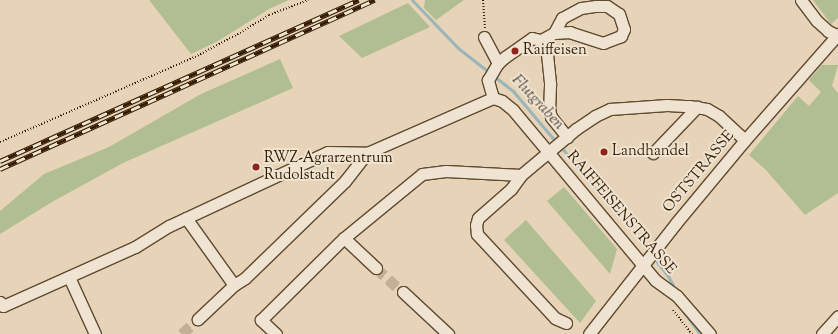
<!DOCTYPE html>
<html>
<head>
<meta charset="utf-8">
<style>
  body { margin:0 }
  #map { position:relative; width:838px; height:334px; overflow:hidden; background:#e7d4b8; font-family:"Sorts Mill Goudy",serif }
  div>[style] { position:absolute }
  .green>* { inset:0; background:#b1be92 }
  .stream>* { height:3px; margin:-1.5px; padding:0 1.5px; transform-origin:1.5px; border-radius:1.5px; background:#9ab6b9 }
  .minor-tunnel>* { height:11px; margin-top:-5.5px; transform-origin:0; background:repeating-linear-gradient(90deg,#c3af94 0 11px,transparent 0 16.5px) }
  .path>* { height:2px; margin-top:-1px; transform-origin:0; background:repeating-linear-gradient(90deg,#331c02 0 1px,transparent 0 3px) }
  .roads { filter:drop-shadow(1px 0 #604a30) drop-shadow(-1px 0 #604a30) drop-shadow(0 1px #604a30) drop-shadow(0 -1px #604a30) }
  .minor>* { height:11px; margin:-5.5px; padding:0 5.5px; transform-origin:5.5px; border-radius:5.5px; background:#efe3d1 }
  .rail>* { height:4.5px; margin-top:-2.25px; transform-origin:0; background:repeating-linear-gradient(90deg,#efe3d1 0 9px,#331c02 0 18px); box-sizing:border-box; border-block:1px solid #331c02 }
  .dots>* { width:11px; height:11px; translate:-50% -50%; box-sizing:border-box; border:2px solid #efe3d1; border-radius:50% }
  span { translate:-50% -50%; white-space:nowrap; text-align:center; line-height:1.15; -webkit-text-stroke:4px #efe3d1; paint-order:stroke }
  .poi-label { font-size:15px; color:#331c02 }
  .left { translate:0 -50%; text-align:left }
  .street-label { font-size:15px; color:#331c02 }
  .water-label { font-size:16px; color:#524a39; font-style:italic }
</style>
</head>
<body>
<div id="map">
  <div class="green">
    <i style="clip-path:polygon(149px 0,289px 0,269px 9px,218px 41px,191px 54px)"></i>
    <i style="clip-path:polygon(425px 0,464px 0,436px 20px,424px 8px)"></i>
    <i style="clip-path:polygon(813px 0,838px 0,838px 18px,831px 24px)"></i>
    <i style="clip-path:polygon(408px 3px,430px 27px,362px 58px,339px 36px)"></i>
    <i style="clip-path:polygon(280px 59px,293px 88px,123px 163px,52px 202px,0 234px,0 211px,44px 174px,109px 147px,201px 94px)"></i>
    <i style="clip-path:polygon(822px 65px,838px 65px,832px 86px,838px 93px,838px 193px,805px 215px,765px 169px,749px 155px,798px 96px,809px 106px,821px 92px,809px 80px)"></i>
    <i style="clip-path:polygon(564px 187px,617px 249px,610px 274px,547px 201px)"></i>
    <i style="clip-path:polygon(526px 220px,596px 301px,580px 323px,504px 240px)"></i>
  </div>
  <div class="stream">
    <i style="left:412px;top:0;width:66px;rotate:46.2deg"></i>
    <i style="left:458px;top:48px;width:70px;rotate:38deg"></i>
    <i style="left:513px;top:91px;width:67px;rotate:49.9deg"></i>
    <i style="left:560px;top:146px;width:89px;rotate:49.5deg"></i>
    <i style="left:657px;top:262px;width:18px;rotate:52deg"></i>
    <i style="left:668px;top:276px;width:10px;rotate:61deg"></i>
    <i style="left:675px;top:300px;width:42px;rotate:53.7deg"></i>
  </div>
  <div class="minor-tunnel">
    <i style="left:376px;top:268px;width:36px;rotate:42deg"></i>
    <i style="left:182px;top:334px;width:22px;rotate:-43deg"></i>
  </div>
  <div class="path">
    <i style="left:483px;top:0;width:28px;rotate:86deg"></i>
    <i style="left:0;top:142px;width:213px;rotate:-23.6deg"></i>
    <i style="left:195px;top:57px;width:51px;rotate:-28.1deg"></i>
    <i style="left:240px;top:33px;width:34px;rotate:-32deg"></i>
    <i style="left:269px;top:15px;width:42px;rotate:-21deg"></i>
    <i style="left:673px;top:310px;width:31px;rotate:52deg"></i>
  </div>
  <div class="roads">
    <div class="minor">
      <i style="left:801px;top:0;width:26px;rotate:53deg"></i>
      <i style="left:817px;top:21px;width:15px;rotate:42deg"></i>
      <i style="left:828px;top:31px;width:11px;rotate:27deg"></i>
      <i style="left:484px;top:37px;width:30px;rotate:62deg"></i>
      <i style="left:541px;top:40px;width:15px;rotate:-28deg"></i>
      <i style="left:554px;top:33px;width:17px;rotate:-62deg"></i>
      <i style="left:562px;top:18px;width:21px;rotate:-28deg"></i>
      <i style="left:581px;top:8px;width:15px;rotate:-8deg"></i>
      <i style="left:596px;top:6px;width:11px"></i>
      <i style="left:607px;top:6px;width:14px;rotate:34deg"></i>
      <i style="left:619px;top:14px;width:16px;rotate:72deg"></i>
      <i style="left:624px;top:29px;width:8px;rotate:113deg"></i>
      <i style="left:621px;top:36px;width:19px;rotate:159deg"></i>
      <i style="left:603px;top:43px;width:35px;rotate:-162deg"></i>
      <i style="left:570px;top:32px;width:16px;rotate:176deg"></i>
      <i style="left:493px;top:98px;width:19px;rotate:-106deg"></i>
      <i style="left:488px;top:80px;width:20px;rotate:-60deg"></i>
      <i style="left:498px;top:63px;width:9px;rotate:-41deg"></i>
      <i style="left:505px;top:57px;width:33px;rotate:-35deg"></i>
      <i style="left:532px;top:38px;width:9px;rotate:13deg"></i>
      <i style="left:541px;top:40px;width:15px;rotate:67deg"></i>
      <i style="left:547px;top:54px;width:31px;rotate:84deg"></i>
      <i style="left:550px;top:85px;width:24px;rotate:92deg"></i>
      <i style="left:549px;top:109px;width:8px;rotate:76deg"></i>
      <i style="left:551px;top:117px;width:26px;rotate:51deg"></i>
      <i style="left:653px;top:153px;width:64px;rotate:-46.3deg"></i>
      <i style="left:186px;top:218px;width:82px;rotate:54.4deg"></i>
      <i style="left:234px;top:285px;width:50px;rotate:136.6deg"></i>
      <i style="left:344px;top:238px;width:101px;rotate:-39.4deg"></i>
      <i style="left:422px;top:174px;width:24px;rotate:-7deg"></i>
      <i style="left:446px;top:171px;width:75px;rotate:3.1deg"></i>
      <i style="left:69px;top:277px;width:63px;rotate:65.5deg"></i>
      <i style="left:234px;top:285px;width:13px;rotate:-32deg"></i>
      <i style="left:245px;top:278px;width:139px;rotate:-44.1deg"></i>
      <i style="left:345px;top:181px;width:36px;rotate:-52deg"></i>
      <i style="left:403px;top:292px;width:62px;rotate:43deg"></i>
      <i style="left:0;top:302px;width:5px;rotate:53deg"></i>
      <i style="left:3px;top:306px;width:145px;rotate:-24.1deg"></i>
      <i style="left:135px;top:247px;width:40px;rotate:-32deg"></i>
      <i style="left:169px;top:226px;width:175px;rotate:-25deg"></i>
      <i style="left:328px;top:152px;width:39px;rotate:1deg"></i>
      <i style="left:367px;top:153px;width:137px;rotate:-23.6deg"></i>
      <i style="left:493px;top:98px;width:9px;rotate:18deg"></i>
      <i style="left:502px;top:101px;width:14px;rotate:39deg"></i>
      <i style="left:513px;top:110px;width:222px;rotate:50.1deg"></i>
      <i style="left:655px;top:280px;width:27px;rotate:36deg"></i>
      <i style="left:677px;top:296px;width:50px;rotate:49deg"></i>
      <i style="left:566px;top:323px;width:12px;rotate:-156deg"></i>
      <i style="left:555px;top:318px;width:115px;rotate:-132.9deg"></i>
      <i style="left:477px;top:234px;width:9px;rotate:-96deg"></i>
      <i style="left:476px;top:225px;width:7px;rotate:-74deg"></i>
      <i style="left:478px;top:218px;width:44px;rotate:-41.3deg"></i>
      <i style="left:511px;top:189px;width:17px;rotate:-54deg"></i>
      <i style="left:521px;top:175px;width:72px;rotate:-39.9deg"></i>
      <i style="left:576px;top:129px;width:23px;rotate:-34deg"></i>
      <i style="left:595px;top:116px;width:17px;rotate:-25deg"></i>
      <i style="left:610px;top:109px;width:57px;rotate:-4deg"></i>
      <i style="left:667px;top:105px;width:22px;rotate:3deg"></i>
      <i style="left:689px;top:106px;width:18px;rotate:9deg"></i>
      <i style="left:707px;top:109px;width:14px;rotate:30deg"></i>
      <i style="left:719px;top:116px;width:35px;rotate:43deg"></i>
      <i style="left:276px;top:334px;width:21px;rotate:-137deg"></i>
      <i style="left:261px;top:320px;width:117px;rotate:-44.7deg"></i>
      <i style="left:344px;top:238px;width:44px;rotate:43.2deg"></i>
      <i style="left:589px;top:334px;width:141px;rotate:-51.9deg"></i>
      <i style="left:676px;top:223px;width:108px;rotate:-50.3deg"></i>
      <i style="left:745px;top:140px;width:141px;rotate:-48.7deg"></i>
      <i style="left:822px;top:334px;width:24px;rotate:-48deg"></i>
    </div>
  </div>
  <div class="rail">
    <i style="left:0;top:161px;width:393px;rotate:-24.2deg"></i>
    <i style="left:0;top:169px;width:411px;rotate:-24.3deg"></i>
  </div>
  <div class="dots">
    <i style="left:515px;top:51px;background:#8f2418"></i>
    <i style="left:604px;top:152px;background:#8f2418"></i>
    <i style="left:256px;top:167px;background:#8f2418"></i>
  </div>
  <div class="poi-label">
    <span class="left" style="left:523px;top:51px">Raiffeisen</span>
    <span class="left" style="left:612px;top:152px">Landhandel</span>
    <span class="left" style="left:264px;top:167px">RWZ-Agrarzentrum<br>Rudolstadt</span>
  </div>
  <div class="street-label">
    <span style="left:699px;top:172px;rotate:-50deg">OSTSTRASSE</span>
    <span style="left:621px;top:213px;rotate:49deg">RAIFFEISENSTRASSE</span>
  </div>
  <div class="water-label">
    <span style="left:537px;top:103px;rotate:47deg">Flutgraben</span>
  </div>
</div>
</body>
</html>
